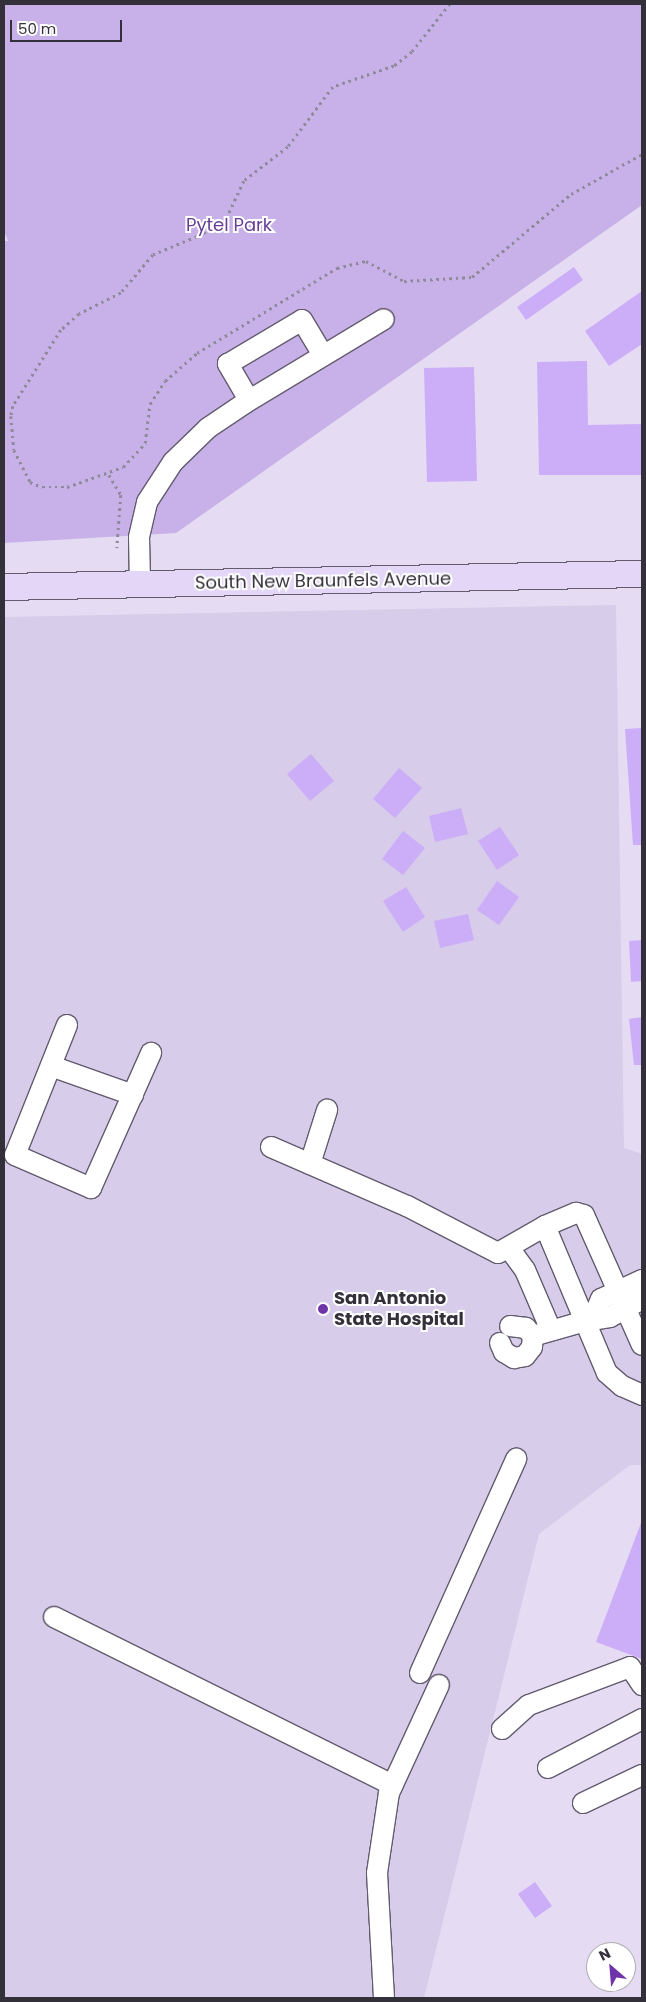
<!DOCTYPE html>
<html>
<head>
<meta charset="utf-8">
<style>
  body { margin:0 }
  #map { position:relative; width:646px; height:2002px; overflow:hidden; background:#e5dcf3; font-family:Poppins,sans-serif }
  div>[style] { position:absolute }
  .built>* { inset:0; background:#d7cce9 }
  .green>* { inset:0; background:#c7b1e8 }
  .building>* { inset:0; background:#ccadf8 }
  .path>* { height:2.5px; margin-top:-1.25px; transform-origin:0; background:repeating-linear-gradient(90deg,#908999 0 2.5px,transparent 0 6.5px) }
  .roads { filter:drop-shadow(1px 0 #635b6e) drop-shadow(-1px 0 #635b6e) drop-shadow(0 1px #635b6e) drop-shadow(0 -1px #635b6e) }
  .minor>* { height:20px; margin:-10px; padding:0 10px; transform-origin:10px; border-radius:10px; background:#fff }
  .major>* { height:26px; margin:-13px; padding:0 13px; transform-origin:13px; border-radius:13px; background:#e3d6f7 }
  .dots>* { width:14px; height:14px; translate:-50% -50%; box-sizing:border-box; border:2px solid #fff; border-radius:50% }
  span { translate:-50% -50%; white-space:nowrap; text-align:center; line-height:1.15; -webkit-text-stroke:4px #fff; paint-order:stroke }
  .park-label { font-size:18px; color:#673e96 }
  .street-label { font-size:18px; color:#343039 }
  .poi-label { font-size:18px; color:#343039; font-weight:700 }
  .left { translate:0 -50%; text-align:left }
  .frame { position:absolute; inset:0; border:5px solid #343039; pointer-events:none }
  .north { position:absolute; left:586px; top:1942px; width:50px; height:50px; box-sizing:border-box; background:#fff; border:1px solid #aeacb0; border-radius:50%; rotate:333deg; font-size:14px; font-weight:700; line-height:20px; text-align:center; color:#343039 }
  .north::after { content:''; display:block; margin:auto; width:18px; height:22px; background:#7034aa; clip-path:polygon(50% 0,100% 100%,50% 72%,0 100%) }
  .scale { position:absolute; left:10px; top:20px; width:112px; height:22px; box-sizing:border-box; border:2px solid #343039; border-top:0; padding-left:6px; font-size:15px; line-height:18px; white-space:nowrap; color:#343039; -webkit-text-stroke:4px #fff; paint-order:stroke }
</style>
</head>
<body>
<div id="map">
  <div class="built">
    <i style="clip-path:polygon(616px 605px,624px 1148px,642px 1154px,642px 1465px,630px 1465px,539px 1534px,424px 1998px,4px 1998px,4px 617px)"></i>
  </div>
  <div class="green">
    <i style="clip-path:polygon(4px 4px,642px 4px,642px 205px,176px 533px,4px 543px,4px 241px,8px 241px,4px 231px)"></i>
  </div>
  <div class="building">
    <i style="clip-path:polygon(574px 267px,583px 280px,526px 320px,517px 307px)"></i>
    <i style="clip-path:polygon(642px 291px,642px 344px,609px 366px,585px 331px)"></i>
    <i style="clip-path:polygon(587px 361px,588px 425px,642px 424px,642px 475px,539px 475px,537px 362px)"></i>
    <i style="clip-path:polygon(474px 367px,477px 481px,427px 482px,424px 368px)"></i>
    <i style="clip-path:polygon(642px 728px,642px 845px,633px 845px,625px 729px)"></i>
    <i style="clip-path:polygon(311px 754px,334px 781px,310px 801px,287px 774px)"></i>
    <i style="clip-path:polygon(399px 768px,422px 788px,395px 818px,373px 799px)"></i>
    <i style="clip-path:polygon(461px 808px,468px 834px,435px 842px,429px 816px)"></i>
    <i style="clip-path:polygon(500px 827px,519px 855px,497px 870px,478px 841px)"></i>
    <i style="clip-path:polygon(403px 831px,425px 848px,403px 875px,382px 859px)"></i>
    <i style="clip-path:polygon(497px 881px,519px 897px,499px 925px,477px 910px)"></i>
    <i style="clip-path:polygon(406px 887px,425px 917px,403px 932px,383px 901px)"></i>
    <i style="clip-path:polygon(468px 914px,474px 940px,440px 948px,434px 921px)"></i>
    <i style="clip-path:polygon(642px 940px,642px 981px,631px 982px,629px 941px)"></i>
    <i style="clip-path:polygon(642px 1017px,642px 1065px,634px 1065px,629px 1019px)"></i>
    <i style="clip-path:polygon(641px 1523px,642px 1523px,642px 1659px,596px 1642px)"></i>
    <i style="clip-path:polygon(535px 1882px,552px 1906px,535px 1918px,518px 1894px)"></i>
  </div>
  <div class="path">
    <i style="left:450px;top:4px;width:61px;rotate:128.4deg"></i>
    <i style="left:412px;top:52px;width:23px;rotate:142deg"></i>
    <i style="left:394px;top:66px;width:65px;rotate:161deg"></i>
    <i style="left:333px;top:87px;width:75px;rotate:126.9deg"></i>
    <i style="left:288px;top:147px;width:56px;rotate:142.3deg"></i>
    <i style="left:244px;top:181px;width:40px;rotate:115deg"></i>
    <i style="left:227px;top:217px;width:29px;rotate:145deg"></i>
    <i style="left:203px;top:234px;width:54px;rotate:157.2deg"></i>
    <i style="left:153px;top:255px;width:50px;rotate:130.1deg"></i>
    <i style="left:121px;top:293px;width:47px;rotate:153.4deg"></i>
    <i style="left:79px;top:314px;width:24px;rotate:138deg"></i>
    <i style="left:61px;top:330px;width:90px;rotate:122.3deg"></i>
    <i style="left:13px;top:406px;width:10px;rotate:101deg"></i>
    <i style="left:11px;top:416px;width:34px;rotate:85deg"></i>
    <i style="left:14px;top:450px;width:36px;rotate:63deg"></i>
    <i style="left:30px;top:482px;width:13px;rotate:23deg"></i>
    <i style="left:42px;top:487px;width:25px"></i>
    <i style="left:67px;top:487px;width:59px;rotate:-19.7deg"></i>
    <i style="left:123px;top:467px;width:33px;rotate:-47deg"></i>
    <i style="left:145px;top:443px;width:39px;rotate:-83deg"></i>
    <i style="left:150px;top:404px;width:27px;rotate:-57deg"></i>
    <i style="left:165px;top:381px;width:43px;rotate:-41.2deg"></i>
    <i style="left:197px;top:353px;width:164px;rotate:-31.3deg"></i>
    <i style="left:337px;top:268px;width:30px;rotate:-14deg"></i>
    <i style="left:366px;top:261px;width:43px;rotate:27.8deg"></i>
    <i style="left:404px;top:281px;width:68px;rotate:-3.4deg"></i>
    <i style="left:472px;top:277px;width:129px;rotate:-40deg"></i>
    <i style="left:571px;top:194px;width:81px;rotate:-29.4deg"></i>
    <i style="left:109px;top:475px;width:23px;rotate:59deg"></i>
    <i style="left:121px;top:495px;width:53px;rotate:94.3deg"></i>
  </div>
  <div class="roads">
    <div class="minor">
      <i style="left:249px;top:400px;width:42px;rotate:-120.3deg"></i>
      <i style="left:228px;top:364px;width:86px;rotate:-30.7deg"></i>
      <i style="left:302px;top:320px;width:41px;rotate:59deg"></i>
      <i style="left:140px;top:584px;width:47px;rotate:-91.2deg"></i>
      <i style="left:139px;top:537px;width:36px;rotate:-77deg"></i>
      <i style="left:147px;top:502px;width:48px;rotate:-57deg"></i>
      <i style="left:173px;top:462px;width:49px;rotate:-44.2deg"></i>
      <i style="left:208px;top:428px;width:45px;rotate:-34deg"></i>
      <i style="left:245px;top:403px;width:162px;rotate:-31.1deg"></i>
      <i style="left:67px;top:1025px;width:140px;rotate:111.8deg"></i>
      <i style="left:15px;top:1155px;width:83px;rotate:23.5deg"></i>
      <i style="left:91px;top:1188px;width:148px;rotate:-66deg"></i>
      <i style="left:51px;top:1066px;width:87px;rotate:19.5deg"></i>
      <i style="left:271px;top:1147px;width:148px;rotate:23.5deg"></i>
      <i style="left:407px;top:1206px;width:102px;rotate:27.3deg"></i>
      <i style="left:498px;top:1253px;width:54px;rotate:-29.9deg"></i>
      <i style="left:545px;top:1226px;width:103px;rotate:67.2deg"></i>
      <i style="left:585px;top:1321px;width:25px;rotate:-9deg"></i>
      <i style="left:610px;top:1317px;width:37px;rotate:-29deg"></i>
      <i style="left:310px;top:1164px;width:57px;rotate:-72.5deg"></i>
      <i style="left:545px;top:1226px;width:34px;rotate:-23deg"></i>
      <i style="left:576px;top:1213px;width:8px;rotate:14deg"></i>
      <i style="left:584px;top:1215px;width:142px;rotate:66deg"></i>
      <i style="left:509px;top:1248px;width:27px;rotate:54deg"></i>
      <i style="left:525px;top:1270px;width:63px;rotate:66.7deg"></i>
      <i style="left:593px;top:1317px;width:20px;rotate:-66deg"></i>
      <i style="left:601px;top:1299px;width:45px;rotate:-24.9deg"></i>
      <i style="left:533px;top:1336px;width:54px;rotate:-16.1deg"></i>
      <i style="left:585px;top:1321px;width:56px;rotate:67.1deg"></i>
      <i style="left:607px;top:1373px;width:20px;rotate:41deg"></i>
      <i style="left:622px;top:1386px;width:22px;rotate:24deg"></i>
      <i style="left:500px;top:1343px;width:10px;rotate:66deg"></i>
      <i style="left:504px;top:1352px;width:12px;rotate:31deg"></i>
      <i style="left:514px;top:1358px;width:11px;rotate:-10deg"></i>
      <i style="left:525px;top:1356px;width:11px;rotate:-52deg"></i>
      <i style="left:532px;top:1347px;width:11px;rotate:-85deg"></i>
      <i style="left:533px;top:1336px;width:11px;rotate:-131deg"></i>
      <i style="left:526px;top:1328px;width:16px;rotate:-173deg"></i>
      <i style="left:54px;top:1617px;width:378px;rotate:26.4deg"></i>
      <i style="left:420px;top:1673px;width:235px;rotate:-65.8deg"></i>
      <i style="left:502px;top:1729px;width:36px;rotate:-42deg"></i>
      <i style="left:529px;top:1705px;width:108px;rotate:-20.6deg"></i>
      <i style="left:630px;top:1667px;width:22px;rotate:56deg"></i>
      <i style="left:548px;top:1768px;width:106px;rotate:-27.5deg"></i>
      <i style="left:583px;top:1803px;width:65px;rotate:-25.4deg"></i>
      <i style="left:384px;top:1998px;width:125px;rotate:-93.2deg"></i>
      <i style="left:377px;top:1873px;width:81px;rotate:-81.5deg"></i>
      <i style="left:389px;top:1793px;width:119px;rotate:-65.2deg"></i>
    </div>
    <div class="major">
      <i style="left:4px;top:587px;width:638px;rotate:-1.17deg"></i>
    </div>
  </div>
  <div class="dots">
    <i style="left:323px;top:1309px;background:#7034aa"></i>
  </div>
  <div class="park-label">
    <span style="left:229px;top:225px">Pytel Park</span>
  </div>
  <div class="street-label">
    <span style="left:323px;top:581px;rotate:-1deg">South New Braunfels Avenue</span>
  </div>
  <div class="poi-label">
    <span class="left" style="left:334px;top:1309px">San Antonio<br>State Hospital</span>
  </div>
  <div class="frame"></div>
  <div class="north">N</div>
  <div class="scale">50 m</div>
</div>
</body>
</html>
